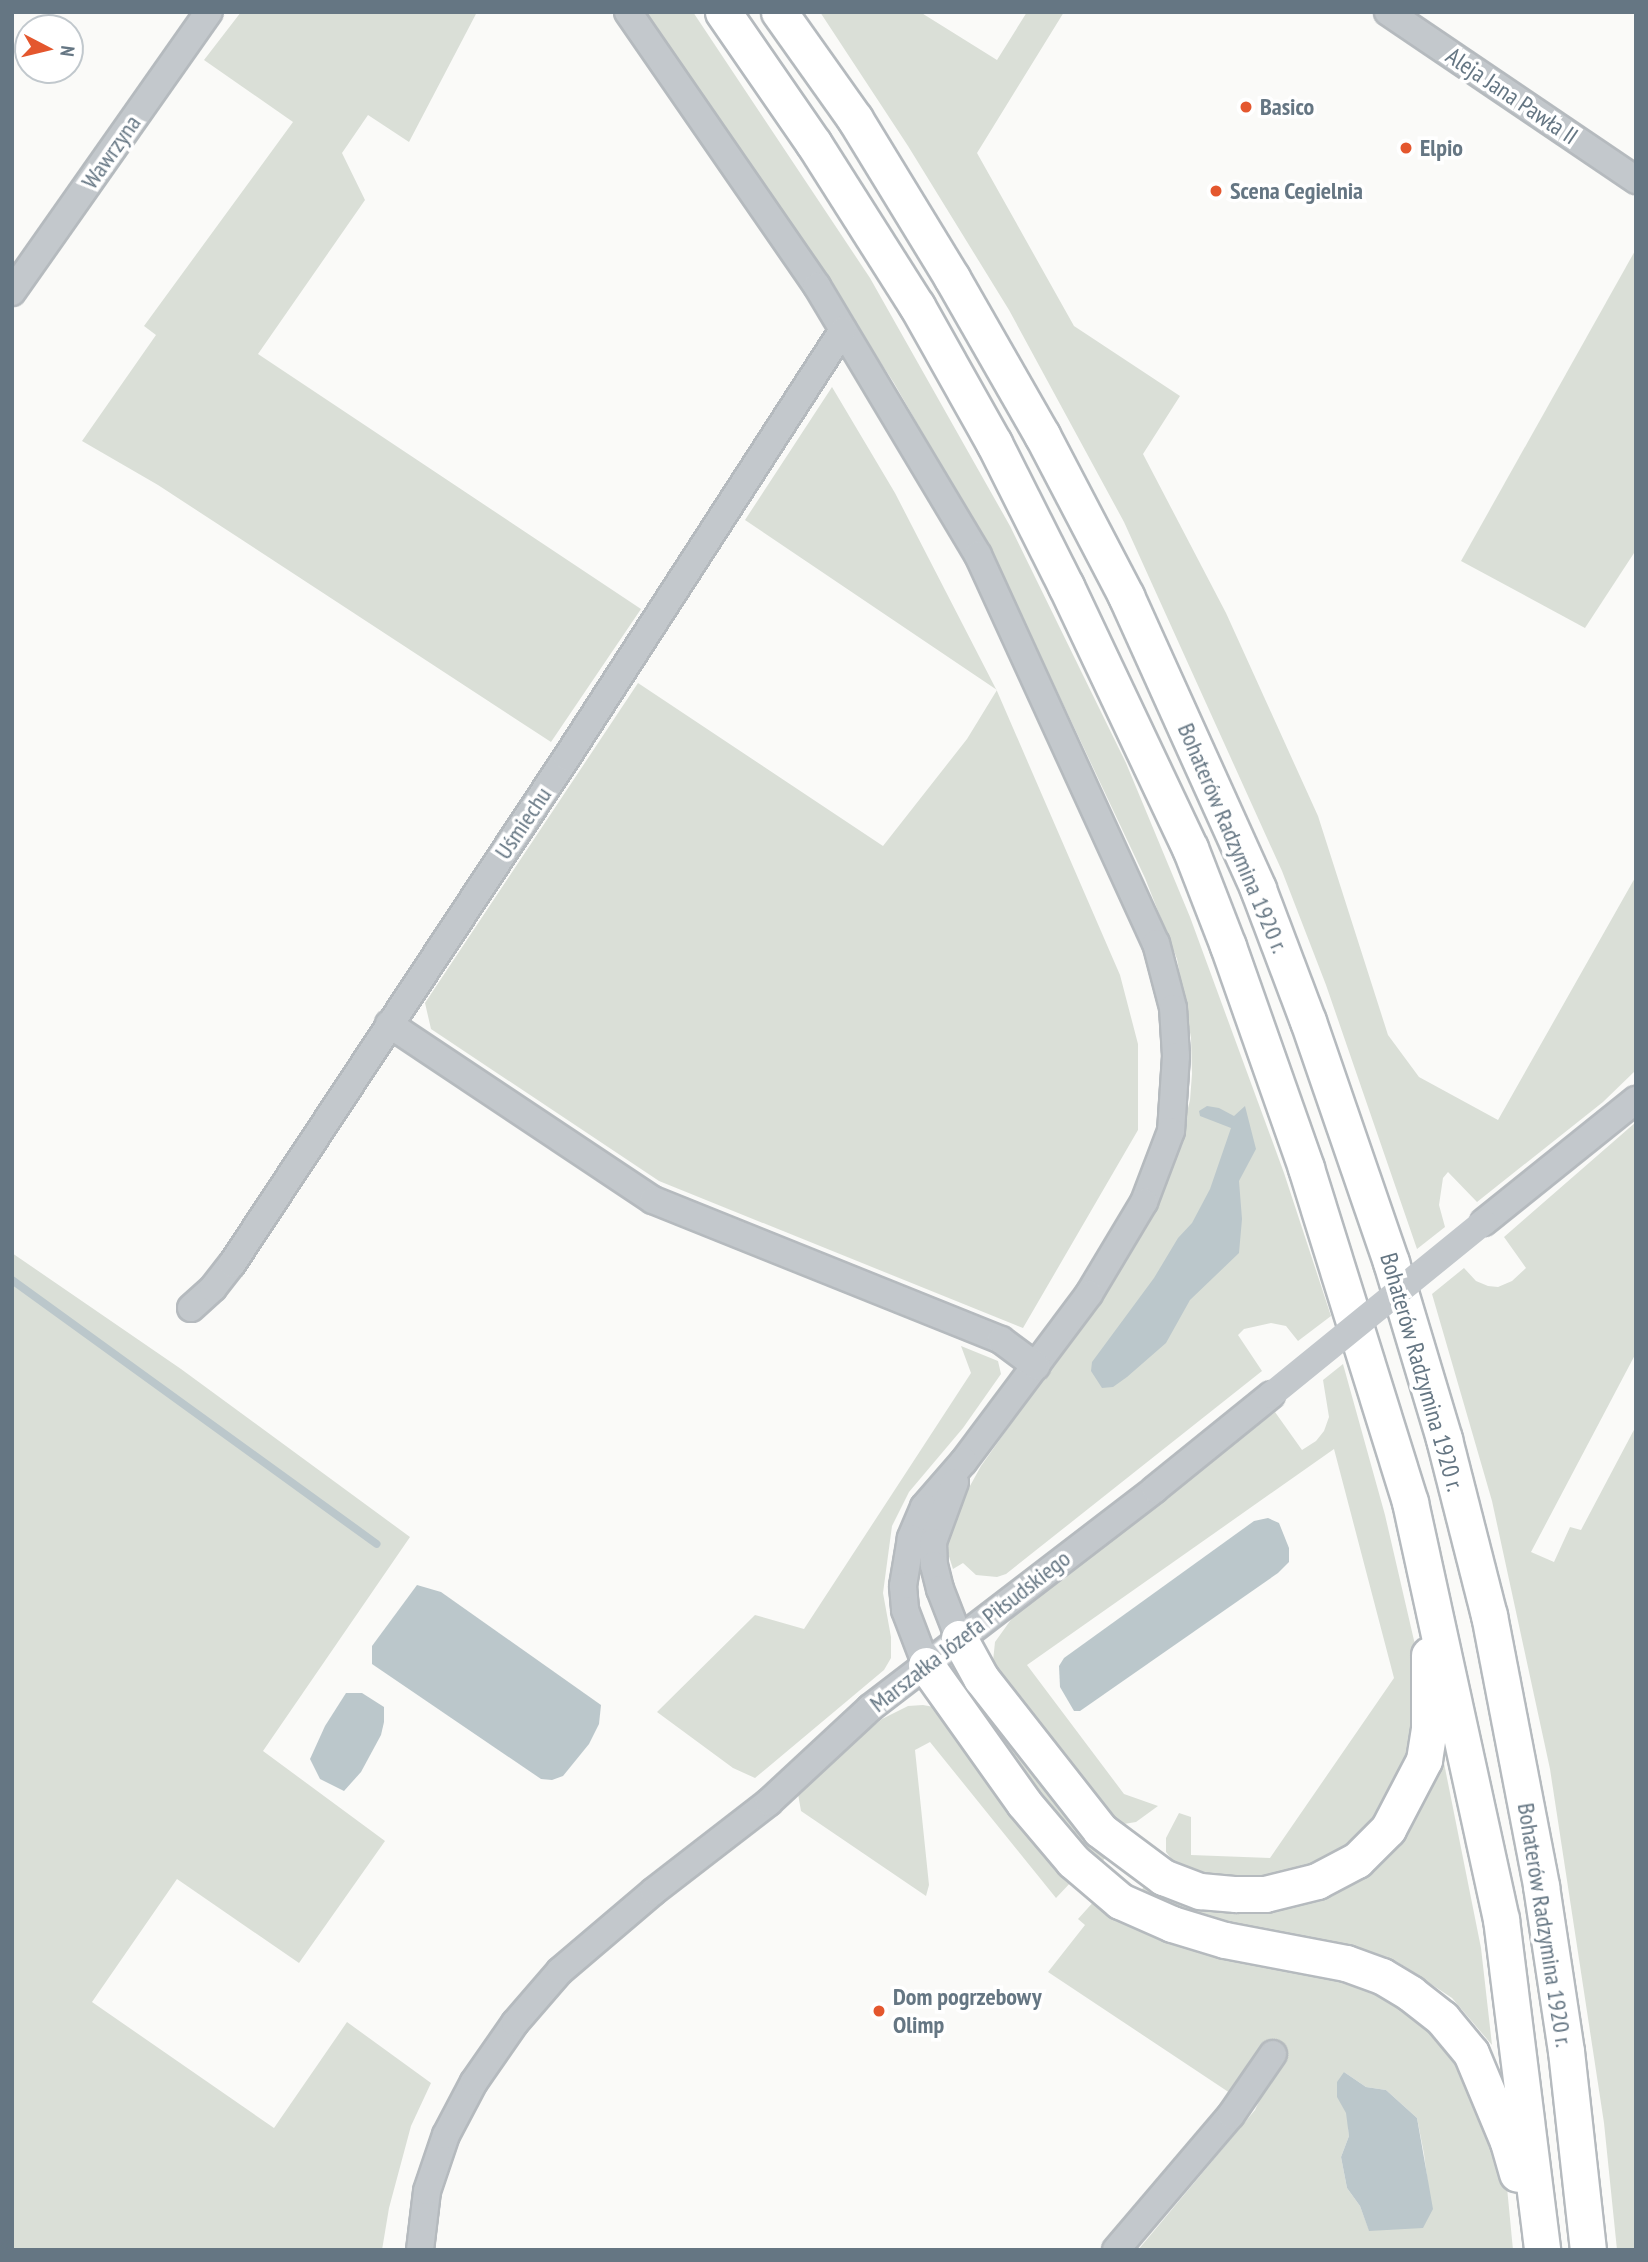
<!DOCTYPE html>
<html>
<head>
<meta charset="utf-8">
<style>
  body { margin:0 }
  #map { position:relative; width:1648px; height:2262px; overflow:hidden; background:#fafaf8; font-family:"PT Sans Narrow",sans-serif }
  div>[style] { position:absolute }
  .green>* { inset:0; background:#dadfd7 }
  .water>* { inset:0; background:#bbc7cb }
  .stream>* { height:8px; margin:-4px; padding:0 4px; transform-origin:4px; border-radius:4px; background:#bbc7cb }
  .roads { filter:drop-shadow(2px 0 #b5babe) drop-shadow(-2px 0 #b5babe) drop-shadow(0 2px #b5babe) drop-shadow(0 -2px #b5babe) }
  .minor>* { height:26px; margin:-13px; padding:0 13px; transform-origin:13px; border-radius:13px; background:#c3c8cc }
  .major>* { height:35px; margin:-17.5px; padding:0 17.5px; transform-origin:17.5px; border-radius:17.5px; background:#fff }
  .minor-bridge>* { height:26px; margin:-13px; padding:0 13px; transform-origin:13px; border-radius:13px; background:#c3c8cc }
  .dots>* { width:19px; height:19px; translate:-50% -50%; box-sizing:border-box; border:4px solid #fff; border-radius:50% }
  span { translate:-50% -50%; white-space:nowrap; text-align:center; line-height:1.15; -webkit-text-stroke:7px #fff; paint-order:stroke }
  .street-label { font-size:24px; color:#657683 }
  .poi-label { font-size:24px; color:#657683; font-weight:700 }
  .left { translate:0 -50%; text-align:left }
  .frame { position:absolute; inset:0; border:14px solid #657683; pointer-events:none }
  .north { position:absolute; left:14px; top:14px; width:70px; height:70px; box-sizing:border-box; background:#fff; border:2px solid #c1c8cd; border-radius:50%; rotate:97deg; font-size:19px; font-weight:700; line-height:28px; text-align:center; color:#657683 }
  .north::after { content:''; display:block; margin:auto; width:24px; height:32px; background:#e4572e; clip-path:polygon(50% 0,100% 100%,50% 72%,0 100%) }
</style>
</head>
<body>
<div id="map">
  <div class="green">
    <i style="clip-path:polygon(241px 12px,477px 12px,409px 142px,368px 115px,342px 153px,365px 200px,258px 354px,641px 609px,551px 742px,158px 485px,82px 441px,156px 335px,144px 326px,293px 122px,204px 60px)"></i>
    <i style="clip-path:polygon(643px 12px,693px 12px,870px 278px,1010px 526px,1126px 763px,1190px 917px,1284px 1173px,1331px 1316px,1298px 1341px,1286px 1326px,1271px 1323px,1244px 1329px,1238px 1335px,1262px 1371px,1006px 1574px,997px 1577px,976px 1575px,963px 1563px,953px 1569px,944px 1541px,960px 1504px,981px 1466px,1116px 1276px,1151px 1217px,1175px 1160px,1190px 1100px,1192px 1074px,1191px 1038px,1177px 959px,1145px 878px,1018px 608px,937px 458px,894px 383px,802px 242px)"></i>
    <i style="clip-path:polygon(820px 12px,920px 12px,997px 60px,1027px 12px,1064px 12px,977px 153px,1074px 326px,1180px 396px,1143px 454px,1226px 613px,1318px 816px,1388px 1035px,1419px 1077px,1498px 1120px,1636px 876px,1636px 1070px,1603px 1102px,1477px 1202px,1448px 1172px,1443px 1178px,1439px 1205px,1445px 1227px,1417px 1249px,1326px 985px,1282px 871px,1124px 522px,1009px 310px,908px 146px)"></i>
    <i style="clip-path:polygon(1636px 249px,1636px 550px,1585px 628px,1461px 561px)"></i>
    <i style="clip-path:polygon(832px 387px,895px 493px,997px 691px,1120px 975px,1138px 1044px,1138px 1130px,1023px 1328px,659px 1181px,431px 1029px,425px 1003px,638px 683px,883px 846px,967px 739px,997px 690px,745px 520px)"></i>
    <i style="clip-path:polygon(1636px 1122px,1636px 1353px,1531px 1552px,1554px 1562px,1570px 1527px,1581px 1530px,1636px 1426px,1636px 2250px,1617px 2250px,1604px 2123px,1550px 1769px,1492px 1501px,1432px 1294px,1464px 1268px,1476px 1281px,1488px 1286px,1498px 1287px,1512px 1281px,1526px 1268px,1504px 1237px)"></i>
    <i style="clip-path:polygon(12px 1253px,181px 1369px,410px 1537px,263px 1751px,385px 1841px,299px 1963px,177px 1879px,92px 2002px,274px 2128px,347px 2022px,431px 2083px,411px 2126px,389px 2208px,382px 2250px,12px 2250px)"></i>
    <i style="clip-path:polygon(961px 1346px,998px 1361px,1001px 1374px,963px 1428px,909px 1492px,892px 1526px,883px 1593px,891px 1637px,891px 1658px,884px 1670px,755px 1778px,733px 1768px,657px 1712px,755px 1615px,804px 1629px,971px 1373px)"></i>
    <i style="clip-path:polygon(1343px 1364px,1385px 1515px,1416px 1649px,1418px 1682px,1408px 1764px,1367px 1831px,1326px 1862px,1255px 1881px,1203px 1876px,1177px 1866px,1166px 1852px,1166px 1838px,1179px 1813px,1191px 1817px,1191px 1855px,1270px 1858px,1394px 1678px,1334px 1449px,1027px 1665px,1124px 1794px,1158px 1806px,1136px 1822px,1124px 1824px,1109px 1818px,992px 1671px,995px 1642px,1015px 1614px,1275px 1412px,1302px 1450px,1316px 1441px,1324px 1431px,1329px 1417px,1323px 1380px)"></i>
    <i style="clip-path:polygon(962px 1685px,967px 1685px,1110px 1852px,1101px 1863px,1034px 1791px)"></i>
    <i style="clip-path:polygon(923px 1705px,939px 1708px,1073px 1880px,1056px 1898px,930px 1742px,915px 1750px,929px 1885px,926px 1896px,801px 1811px,797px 1788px,882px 1719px,908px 1706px)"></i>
    <i style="clip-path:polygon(1442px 1753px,1481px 1948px,1492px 2045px,1452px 1998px,1396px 1961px,1328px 1941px,1227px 1922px,1180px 1910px,1141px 1891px,1148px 1880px,1236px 1907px,1415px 1814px,1430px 1789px)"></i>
    <i style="clip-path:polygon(evenodd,1096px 1899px,1321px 1963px,1441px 2023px,1506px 2177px,1513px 2250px,1138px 2250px,1255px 2110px,1281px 2055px,1236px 2097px,1048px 1972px,1085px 1925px,1078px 1919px,1096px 1899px,1344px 2072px,1366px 2087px,1386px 2090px,1417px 2118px,1424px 2154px,1428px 2185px,1369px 2230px,1360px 2206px,1347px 2188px,1341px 2157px,1349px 2136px,1344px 2072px)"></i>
  </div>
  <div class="water">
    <i style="clip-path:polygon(1207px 1106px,1219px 1108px,1234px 1116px,1245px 1106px,1256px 1149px,1239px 1181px,1242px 1219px,1239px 1253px,1190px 1300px,1166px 1343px,1127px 1377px,1113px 1387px,1102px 1388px,1091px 1371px,1092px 1362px,1154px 1278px,1178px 1238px,1192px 1223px,1210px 1189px,1231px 1128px,1200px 1116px,1199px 1111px)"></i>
    <i style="clip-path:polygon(1268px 1518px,1279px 1523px,1289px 1548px,1289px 1562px,1278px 1573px,1080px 1711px,1074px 1711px,1060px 1687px,1059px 1666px,1064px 1658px,1254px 1521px)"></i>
    <i style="clip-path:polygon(417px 1585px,441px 1592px,601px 1705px,599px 1724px,589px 1744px,563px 1776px,552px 1780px,541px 1779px,372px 1664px,372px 1646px)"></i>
    <i style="clip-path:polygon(346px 1693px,362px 1693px,384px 1707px,384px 1722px,381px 1735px,361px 1772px,344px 1791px,320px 1779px,310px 1759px,325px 1726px)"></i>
    <i style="clip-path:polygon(1344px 2072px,1366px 2087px,1386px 2090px,1417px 2118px,1433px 2209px,1423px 2228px,1369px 2231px,1360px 2206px,1347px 2188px,1341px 2157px,1349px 2136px,1346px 2113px,1337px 2097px,1337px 2082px)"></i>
  </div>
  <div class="stream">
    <i style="left:12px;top:1280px;width:450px;rotate:35.9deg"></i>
  </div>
  <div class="roads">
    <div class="minor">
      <i style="left:628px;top:12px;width:333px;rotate:55.4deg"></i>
      <i style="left:817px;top:286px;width:313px;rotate:59.1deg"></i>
      <i style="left:978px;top:555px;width:427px;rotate:65.4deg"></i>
      <i style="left:1156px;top:943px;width:67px;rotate:75.3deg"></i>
      <i style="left:1173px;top:1008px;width:48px;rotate:86.4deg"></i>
      <i style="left:1176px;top:1056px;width:75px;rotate:93.8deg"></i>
      <i style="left:1171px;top:1131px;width:76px;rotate:110.8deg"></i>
      <i style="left:1144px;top:1202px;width:107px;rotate:120.9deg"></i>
      <i style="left:1089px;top:1294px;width:209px;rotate:126.8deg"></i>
      <i style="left:964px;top:1461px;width:61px;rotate:131deg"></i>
      <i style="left:924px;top:1507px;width:34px;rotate:113deg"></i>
      <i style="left:911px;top:1538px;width:49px;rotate:99.5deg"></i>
      <i style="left:903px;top:1586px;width:24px;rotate:85deg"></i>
      <i style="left:905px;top:1610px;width:59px;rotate:69.1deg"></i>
      <i style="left:1388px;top:12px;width:300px;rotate:34.1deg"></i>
      <i style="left:12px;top:292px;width:342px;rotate:-54.9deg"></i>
      <i style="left:389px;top:1024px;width:317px;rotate:33.7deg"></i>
      <i style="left:653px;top:1200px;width:375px;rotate:21.9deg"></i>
      <i style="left:1001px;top:1340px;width:44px;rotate:36.6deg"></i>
      <i style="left:1484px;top:1222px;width:195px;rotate:-38.8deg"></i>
      <i style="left:191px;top:1308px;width:30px;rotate:-42deg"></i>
      <i style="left:213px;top:1288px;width:31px;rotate:-52deg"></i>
      <i style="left:232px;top:1264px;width:608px;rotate:-56.55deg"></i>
      <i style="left:567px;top:757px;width:508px;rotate:-57.12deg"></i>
      <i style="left:955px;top:1482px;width:64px;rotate:110.1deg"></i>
      <i style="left:933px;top:1542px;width:23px;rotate:88deg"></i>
      <i style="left:934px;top:1565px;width:25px;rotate:76deg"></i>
      <i style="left:940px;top:1589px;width:53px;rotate:68.8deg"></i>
      <i style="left:420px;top:2250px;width:59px;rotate:-83.2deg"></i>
      <i style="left:427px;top:2191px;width:59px;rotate:-71.3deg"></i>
      <i style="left:446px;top:2135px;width:60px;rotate:-62.2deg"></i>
      <i style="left:474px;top:2082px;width:72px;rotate:-55.2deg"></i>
      <i style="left:515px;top:2023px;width:69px;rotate:-49.1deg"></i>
      <i style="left:560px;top:1971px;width:123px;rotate:-40.4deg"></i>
      <i style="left:654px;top:1891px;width:145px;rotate:-37.7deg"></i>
      <i style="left:769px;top:1802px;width:138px;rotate:-42.9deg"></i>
      <i style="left:870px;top:1708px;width:359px;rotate:-37.5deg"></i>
      <i style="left:1155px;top:1489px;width:149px;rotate:-39deg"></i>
      <i style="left:1116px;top:2250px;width:177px;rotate:-49.6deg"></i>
      <i style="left:1231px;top:2115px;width:74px;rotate:-55.5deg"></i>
    </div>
    <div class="major">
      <i style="left:723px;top:12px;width:160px;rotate:55.4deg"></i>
      <i style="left:814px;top:144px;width:192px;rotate:57.6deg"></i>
      <i style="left:917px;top:306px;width:157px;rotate:60.7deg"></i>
      <i style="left:994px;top:443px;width:160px;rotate:63.3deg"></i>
      <i style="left:1066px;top:586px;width:290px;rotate:64.7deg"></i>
      <i style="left:1190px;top:848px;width:105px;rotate:68.8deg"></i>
      <i style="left:1228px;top:946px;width:235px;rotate:70.6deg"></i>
      <i style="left:1306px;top:1168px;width:350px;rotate:72.7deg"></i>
      <i style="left:1410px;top:1502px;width:427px;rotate:77.7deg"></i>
      <i style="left:1501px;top:1919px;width:334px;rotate:82.9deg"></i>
      <i style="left:779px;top:12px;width:131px;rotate:54.6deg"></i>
      <i style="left:855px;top:119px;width:186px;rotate:58.6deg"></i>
      <i style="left:952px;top:278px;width:181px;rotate:60.2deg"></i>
      <i style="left:1042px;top:435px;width:182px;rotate:62.4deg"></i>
      <i style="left:1126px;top:596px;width:321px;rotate:65.7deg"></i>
      <i style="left:1258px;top:889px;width:141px;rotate:69.3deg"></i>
      <i style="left:1308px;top:1021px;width:255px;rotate:71deg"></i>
      <i style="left:1391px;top:1262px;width:185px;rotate:73.3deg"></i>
      <i style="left:1444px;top:1439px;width:182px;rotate:75.7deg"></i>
      <i style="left:1489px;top:1615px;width:276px;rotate:79.1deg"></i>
      <i style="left:1541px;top:1886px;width:167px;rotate:81.4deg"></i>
      <i style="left:1566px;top:2051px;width:200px;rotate:83.7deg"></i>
      <i style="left:959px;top:1638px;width:46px;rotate:61.2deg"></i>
      <i style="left:981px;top:1678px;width:193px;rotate:51.9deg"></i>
      <i style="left:1100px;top:1830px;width:79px;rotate:36.7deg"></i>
      <i style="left:1163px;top:1877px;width:40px;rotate:21deg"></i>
      <i style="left:1200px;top:1891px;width:36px;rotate:5deg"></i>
      <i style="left:1236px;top:1894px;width:29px"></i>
      <i style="left:1265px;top:1894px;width:54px;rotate:-14deg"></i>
      <i style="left:1317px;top:1881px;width:45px;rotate:-27.7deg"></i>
      <i style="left:1357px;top:1860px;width:44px;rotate:-45deg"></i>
      <i style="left:1388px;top:1829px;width:78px;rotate:-62.4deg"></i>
      <i style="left:1424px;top:1760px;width:33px;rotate:-81deg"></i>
      <i style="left:1429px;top:1727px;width:72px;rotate:-90deg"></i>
      <i style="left:926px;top:1665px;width:169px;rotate:54.6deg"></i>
      <i style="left:1024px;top:1803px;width:76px;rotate:49.8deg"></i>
      <i style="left:1073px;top:1861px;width:62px;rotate:40.4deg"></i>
      <i style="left:1120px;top:1901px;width:57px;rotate:23.9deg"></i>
      <i style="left:1172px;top:1924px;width:55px;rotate:16.8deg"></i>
      <i style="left:1225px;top:1940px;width:123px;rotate:10.8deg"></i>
      <i style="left:1346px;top:1963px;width:38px;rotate:20deg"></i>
      <i style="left:1382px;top:1976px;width:33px;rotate:31deg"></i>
      <i style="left:1410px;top:1993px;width:41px;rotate:38deg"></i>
      <i style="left:1442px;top:2018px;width:45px;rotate:50.4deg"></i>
      <i style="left:1471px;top:2053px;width:96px;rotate:67.4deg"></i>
      <i style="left:1508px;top:2142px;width:33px;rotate:74deg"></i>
    </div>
  </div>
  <div class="minor-bridge">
    <i style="left:1271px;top:1395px;width:274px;rotate:-39.1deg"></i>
  </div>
  <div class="dots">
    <i style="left:1246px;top:107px;background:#e4572e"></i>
    <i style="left:1406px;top:148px;background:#e4572e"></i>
    <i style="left:1216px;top:191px;background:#e4572e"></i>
    <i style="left:879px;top:2011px;background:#e4572e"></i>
  </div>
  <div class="street-label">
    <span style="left:1512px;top:96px;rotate:34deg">Aleja Jana Pawła II</span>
    <span style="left:111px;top:152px;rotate:-55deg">Wawrzyna</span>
    <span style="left:523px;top:823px;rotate:-56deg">Uśmiechu</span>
    <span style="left:1233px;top:838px;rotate:67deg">Bohaterów Radzymina 1920 r.</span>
    <span style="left:1422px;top:1372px;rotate:74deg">Bohaterów Radzymina 1920 r.</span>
    <span style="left:970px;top:1631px;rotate:-38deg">Marszałka Józefa Piłsudskiego</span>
    <span style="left:1545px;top:1925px;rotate:81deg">Bohaterów Radzymina 1920 r.</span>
  </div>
  <div class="poi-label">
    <span class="left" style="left:1260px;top:107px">Basico</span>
    <span class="left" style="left:1420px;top:148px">Elpio</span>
    <span class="left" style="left:1230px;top:191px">Scena Cegielnia</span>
    <span class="left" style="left:893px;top:2011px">Dom pogrzebowy<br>Olimp</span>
  </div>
  <div class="frame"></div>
  <div class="north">N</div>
</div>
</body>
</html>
